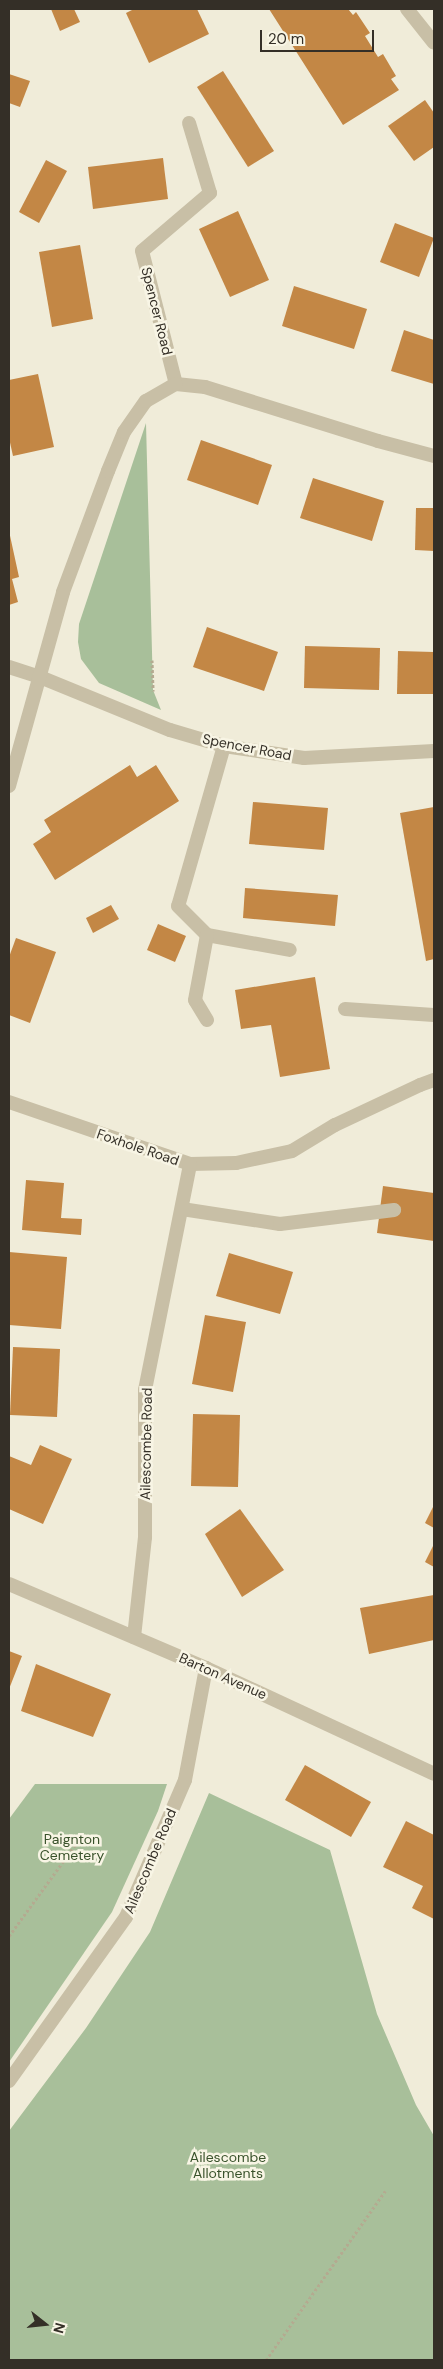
<!DOCTYPE html>
<html>
<head>
<meta charset="utf-8">
<style>
  body { margin:0 }
  #map { position:relative; width:443px; height:2369px; overflow:hidden; background:#f0ecd9; font-family:"DM Sans",sans-serif }
  div>[style] { position:absolute }
  .green>* { inset:0; background:#a8bf9a }
  .building>* { inset:0; background:#c38745 }
  .path>* { height:3px; margin-top:-1.5px; transform-origin:0; background:repeating-linear-gradient(90deg,#b4aa90 0 2.5px,transparent 0 5px) }
  .service>* { height:14px; margin:-7px; padding:0 7px; transform-origin:7px; border-radius:7px; background:#c8bfa6 }
  .minor>* { height:14px; margin:-7px; padding:0 7px; transform-origin:7px; border-radius:7px; background:#c8bfa6 }
  span { translate:-50% -50%; white-space:nowrap; text-align:center; line-height:1.15; -webkit-text-stroke:5px #f8f5e5; paint-order:stroke }
  .street-label { font-size:14px; color:#342f27 }
  .park-label { font-size:14px; color:#39522b }
  .frame { position:absolute; inset:0; border:10px solid #342f27; pointer-events:none }
  .north { position:absolute; left:20px; top:2299px; width:50px; height:50px; -webkit-text-stroke:4px #f8f5e5; paint-order:stroke; rotate:106deg; font-size:14px; font-weight:700; line-height:20px; text-align:center; color:#342f27 }
  .north::after { content:''; display:block; margin:auto; width:18px; height:22px; background:#342f27; clip-path:polygon(50% 0,100% 100%,50% 72%,0 100%) }
  .scale { position:absolute; left:260px; top:30px; width:114px; height:22px; box-sizing:border-box; border:2px solid #342f27; border-top:0; padding-left:6px; font-size:15px; line-height:18px; white-space:nowrap; color:#342f27; -webkit-text-stroke:4px #f8f5e5; paint-order:stroke }
</style>
</head>
<body>
<div id="map">
  <div class="green">
    <i style="clip-path:polygon(146px 423px,153px 690px,161px 710px,99px 683px,81px 659px,78px 642px,79px 624px)"></i>
    <i style="clip-path:polygon(35px 1784px,167px 1784px,158px 1811px,112px 1912px,9px 2062px,9px 1819px)"></i>
    <i style="clip-path:polygon(209px 1793px,330px 1850px,377px 2014px,416px 2105px,434px 2136px,434px 2360px,9px 2360px,9px 2131px,86px 2028px,150px 1932px)"></i>
  </div>
  <div class="building">
    <i style="clip-path:polygon(51px 9px,74px 9px,80px 22px,60px 31px)"></i>
    <i style="clip-path:polygon(134px 9px,197px 9px,209px 34px,149px 63px,126px 13px)"></i>
    <i style="clip-path:polygon(269px 9px,348px 9px,353px 15px,356px 12px,370px 33px,365px 36px,378px 57px,383px 54px,396px 76px,391px 79px,399px 90px,343px 125px)"></i>
    <i style="clip-path:polygon(223px 71px,274px 151px,248px 167px,197px 87px)"></i>
    <i style="clip-path:polygon(9px 74px,30px 81px,20px 107px,9px 103px)"></i>
    <i style="clip-path:polygon(425px 100px,434px 113px,434px 147px,414px 161px,388px 126px)"></i>
    <i style="clip-path:polygon(163px 158px,168px 199px,93px 209px,88px 167px)"></i>
    <i style="clip-path:polygon(46px 160px,67px 171px,39px 223px,19px 212px)"></i>
    <i style="clip-path:polygon(238px 211px,269px 280px,230px 297px,199px 229px)"></i>
    <i style="clip-path:polygon(395px 223px,434px 238px,419px 277px,380px 262px)"></i>
    <i style="clip-path:polygon(80px 245px,93px 319px,52px 327px,39px 252px)"></i>
    <i style="clip-path:polygon(294px 286px,367px 309px,354px 349px,282px 326px)"></i>
    <i style="clip-path:polygon(404px 330px,434px 340px,434px 384px,391px 371px)"></i>
    <i style="clip-path:polygon(38px 374px,54px 447px,13px 456px,9px 438px,9px 380px)"></i>
    <i style="clip-path:polygon(201px 440px,272px 465px,258px 505px,187px 480px)"></i>
    <i style="clip-path:polygon(313px 478px,384px 501px,372px 541px,300px 518px)"></i>
    <i style="clip-path:polygon(416px 508px,434px 508px,434px 551px,415px 550px)"></i>
    <i style="clip-path:polygon(9px 531px,19px 577px,12px 579px,18px 602px,9px 605px)"></i>
    <i style="clip-path:polygon(207px 627px,278px 652px,264px 691px,193px 667px)"></i>
    <i style="clip-path:polygon(305px 646px,380px 648px,379px 690px,304px 688px)"></i>
    <i style="clip-path:polygon(398px 651px,434px 652px,434px 694px,397px 694px)"></i>
    <i style="clip-path:polygon(130px 765px,137px 777px,156px 765px,179px 801px,55px 880px,33px 844px,51px 832px,44px 820px)"></i>
    <i style="clip-path:polygon(253px 802px,328px 808px,324px 850px,249px 844px)"></i>
    <i style="clip-path:polygon(434px 807px,434px 959px,426px 961px,400px 813px)"></i>
    <i style="clip-path:polygon(245px 888px,338px 895px,335px 926px,243px 918px)"></i>
    <i style="clip-path:polygon(111px 905px,119px 919px,93px 933px,86px 918px)"></i>
    <i style="clip-path:polygon(158px 924px,186px 936px,175px 962px,147px 950px)"></i>
    <i style="clip-path:polygon(16px 938px,56px 952px,30px 1023px,9px 1015px,9px 957px)"></i>
    <i style="clip-path:polygon(315px 977px,330px 1069px,280px 1077px,271px 1025px,241px 1029px,235px 990px)"></i>
    <i style="clip-path:polygon(26px 1180px,64px 1183px,61px 1218px,82px 1219px,81px 1235px,22px 1230px)"></i>
    <i style="clip-path:polygon(383px 1186px,434px 1193px,434px 1241px,377px 1233px)"></i>
    <i style="clip-path:polygon(9px 1252px,67px 1257px,61px 1329px,9px 1325px)"></i>
    <i style="clip-path:polygon(229px 1253px,293px 1272px,280px 1314px,216px 1296px)"></i>
    <i style="clip-path:polygon(205px 1315px,246px 1322px,233px 1392px,192px 1384px)"></i>
    <i style="clip-path:polygon(13px 1347px,60px 1349px,57px 1417px,10px 1415px)"></i>
    <i style="clip-path:polygon(193px 1414px,240px 1415px,238px 1487px,191px 1486px)"></i>
    <i style="clip-path:polygon(40px 1445px,72px 1459px,43px 1524px,9px 1509px,9px 1456px,31px 1465px)"></i>
    <i style="clip-path:polygon(434px 1505px,434px 1528px,425px 1523px)"></i>
    <i style="clip-path:polygon(240px 1509px,284px 1570px,242px 1597px,205px 1534px)"></i>
    <i style="clip-path:polygon(434px 1544px,434px 1567px,425px 1562px)"></i>
    <i style="clip-path:polygon(434px 1595px,434px 1640px,369px 1654px,360px 1608px)"></i>
    <i style="clip-path:polygon(9px 1651px,22px 1656px,9px 1689px)"></i>
    <i style="clip-path:polygon(36px 1664px,111px 1694px,93px 1737px,21px 1711px)"></i>
    <i style="clip-path:polygon(305px 1765px,371px 1802px,351px 1837px,285px 1800px)"></i>
    <i style="clip-path:polygon(406px 1821px,434px 1835px,434px 1919px,412px 1908px,423px 1886px,383px 1867px)"></i>
  </div>
  <div class="path">
    <i style="left:152px;top:660px;width:31px;rotate:88deg"></i>
    <i style="left:9px;top:1936px;width:126px;rotate:-54deg"></i>
    <i style="left:266px;top:2360px;width:207px;rotate:-54.8deg"></i>
  </div>
  <div class="service">
    <i style="left:224px;top:746px;width:166px;rotate:106deg"></i>
    <i style="left:178px;top:906px;width:41px;rotate:45deg"></i>
    <i style="left:207px;top:935px;width:84px;rotate:10.2deg"></i>
    <i style="left:345px;top:1009px;width:89px;rotate:3.9deg"></i>
    <i style="left:207px;top:1020px;width:23px;rotate:-121deg"></i>
    <i style="left:195px;top:1000px;width:66px;rotate:-79.5deg"></i>
    <i style="left:182px;top:1209px;width:99px;rotate:8.7deg"></i>
    <i style="left:280px;top:1224px;width:115px;rotate:-7deg"></i>
  </div>
  <div class="minor">
    <i style="left:407px;top:9px;width:43px;rotate:51.5deg"></i>
    <i style="left:189px;top:123px;width:73px;rotate:73.3deg"></i>
    <i style="left:210px;top:193px;width:89px;rotate:139.5deg"></i>
    <i style="left:142px;top:251px;width:137px;rotate:75.7deg"></i>
    <i style="left:176px;top:384px;width:29px;rotate:6deg"></i>
    <i style="left:205px;top:387px;width:181px;rotate:17.3deg"></i>
    <i style="left:378px;top:441px;width:58px;rotate:15deg"></i>
    <i style="left:9px;top:667px;width:33px;rotate:18deg"></i>
    <i style="left:40px;top:677px;width:140px;rotate:22.2deg"></i>
    <i style="left:170px;top:730px;width:56px;rotate:16.5deg"></i>
    <i style="left:224px;top:746px;width:81px;rotate:8.5deg"></i>
    <i style="left:304px;top:758px;width:130px;rotate:-3.1deg"></i>
    <i style="left:9px;top:786px;width:201px;rotate:-74.4deg"></i>
    <i style="left:63px;top:592px;width:129px;rotate:-69.6deg"></i>
    <i style="left:108px;top:471px;width:42px;rotate:-67.7deg"></i>
    <i style="left:124px;top:432px;width:38px;rotate:-55deg"></i>
    <i style="left:146px;top:401px;width:34px;rotate:-30deg"></i>
    <i style="left:9px;top:1102px;width:191px;rotate:18.9deg"></i>
    <i style="left:190px;top:1164px;width:46px;rotate:-1.2deg"></i>
    <i style="left:236px;top:1163px;width:57px;rotate:-12.1deg"></i>
    <i style="left:292px;top:1151px;width:50px;rotate:-31.2deg"></i>
    <i style="left:335px;top:1125px;width:94px;rotate:-25.2deg"></i>
    <i style="left:420px;top:1085px;width:15px;rotate:-20deg"></i>
    <i style="left:9px;top:1584px;width:214px;rotate:23.1deg"></i>
    <i style="left:206px;top:1668px;width:251px;rotate:24.9deg"></i>
    <i style="left:134px;top:1637px;width:101px;rotate:-83.7deg"></i>
    <i style="left:145px;top:1537px;width:147px;rotate:-90deg"></i>
    <i style="left:145px;top:1390px;width:230px;rotate:-78.7deg"></i>
    <i style="left:9px;top:2081px;width:201px;rotate:-54.5deg"></i>
    <i style="left:126px;top:1917px;width:149px;rotate:-66.7deg"></i>
    <i style="left:185px;top:1780px;width:114px;rotate:-79.4deg"></i>
  </div>
  <div class="street-label">
    <span style="left:157px;top:311px;rotate:76deg">Spencer Road</span>
    <span style="left:247px;top:747px;rotate:11deg">Spencer Road</span>
    <span style="left:138px;top:1147px;rotate:19deg">Foxhole Road</span>
    <span style="left:146px;top:1444px;rotate:-89deg">Ailescombe Road</span>
    <span style="left:223px;top:1676px;rotate:24deg">Barton Avenue</span>
    <span style="left:150px;top:1861px;rotate:-67deg">Ailescombe Road</span>
  </div>
  <div class="park-label">
    <span style="left:72px;top:1847px">Paignton<br>Cemetery</span>
    <span style="left:228px;top:2165px">Ailescombe<br>Allotments</span>
  </div>
  <div class="frame"></div>
  <div class="north">N</div>
  <div class="scale">20 m</div>
</div>
</body>
</html>
